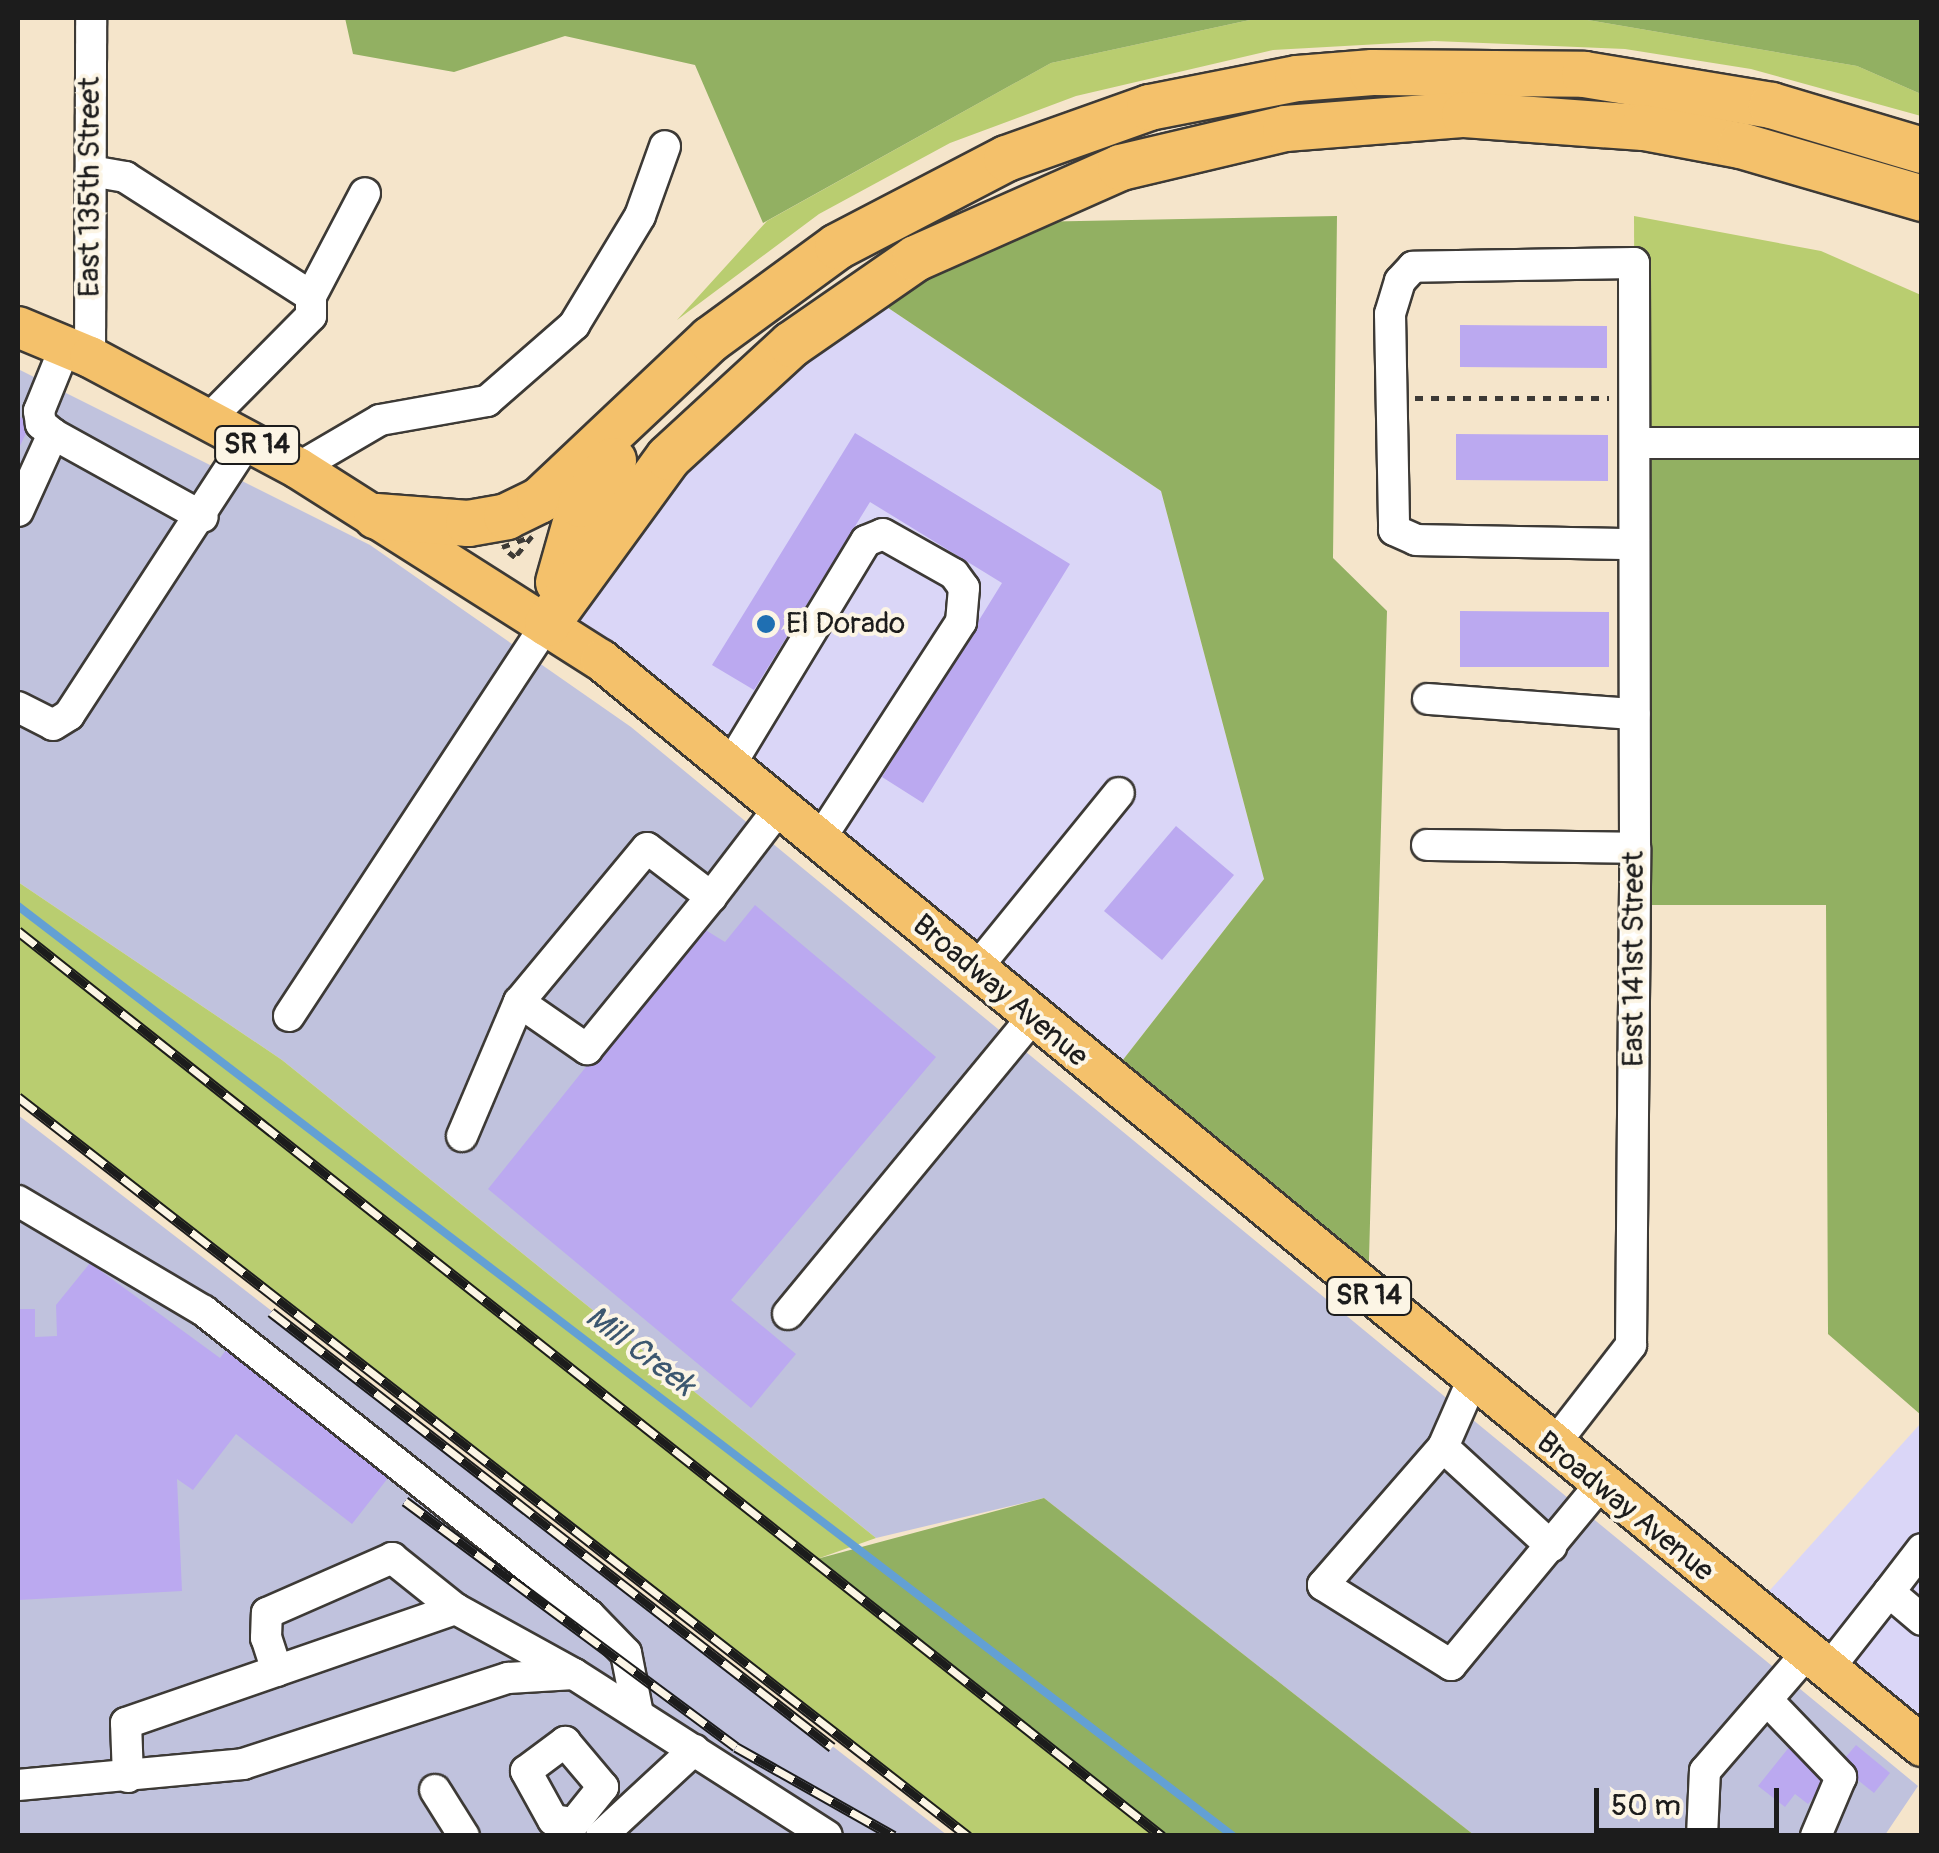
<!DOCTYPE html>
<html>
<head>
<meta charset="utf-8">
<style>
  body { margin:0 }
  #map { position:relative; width:1939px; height:1853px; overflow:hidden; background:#f5e5cb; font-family:Pangolin,sans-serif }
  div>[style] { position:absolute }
  .built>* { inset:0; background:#dad6f7 }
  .industrial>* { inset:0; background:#c0c2dd }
  .green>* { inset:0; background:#b9cd70 }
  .forest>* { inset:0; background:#92b062 }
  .stream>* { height:8px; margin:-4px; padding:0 4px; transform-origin:4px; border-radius:4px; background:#63a0d4 }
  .building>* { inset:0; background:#bba9f0 }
  .path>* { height:5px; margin-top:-2.5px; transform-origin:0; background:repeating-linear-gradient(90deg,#3d3a36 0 8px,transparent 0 16px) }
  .roads { filter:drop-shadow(2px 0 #3d3a36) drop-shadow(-2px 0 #3d3a36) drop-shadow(0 2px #3d3a36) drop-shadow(0 -2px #3d3a36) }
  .minor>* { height:30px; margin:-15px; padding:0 15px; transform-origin:15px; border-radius:15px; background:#fff }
  .major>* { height:40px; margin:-20px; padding:0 20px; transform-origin:20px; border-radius:20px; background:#f4c16b }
  .highway>* { height:45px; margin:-22.5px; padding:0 22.5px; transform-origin:22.5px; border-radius:22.5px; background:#f4c16b }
  .rail>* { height:11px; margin-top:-5.5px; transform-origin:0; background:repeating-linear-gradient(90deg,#fcf5e5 0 22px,#1c1c1c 0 44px); box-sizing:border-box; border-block:2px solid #1c1c1c }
  .dots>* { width:28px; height:28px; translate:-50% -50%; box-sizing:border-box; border:5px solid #fcf5e5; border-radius:50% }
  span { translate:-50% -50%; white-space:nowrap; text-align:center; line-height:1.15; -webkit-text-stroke:8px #fcf5e5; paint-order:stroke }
  .shield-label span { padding:2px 8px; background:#fcf5e5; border:2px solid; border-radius:8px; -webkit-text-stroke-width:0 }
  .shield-label { font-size:28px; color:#1c1c1c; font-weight:700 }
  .street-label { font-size:30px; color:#1c1c1c }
  .poi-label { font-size:30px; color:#1c1c1c }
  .left { translate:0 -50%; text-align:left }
  .water-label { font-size:32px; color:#3c576f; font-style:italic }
  .frame { position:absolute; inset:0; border:20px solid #1c1c1c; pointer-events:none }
  .scale { position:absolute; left:1594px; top:1788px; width:185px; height:45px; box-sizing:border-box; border:5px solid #1c1c1c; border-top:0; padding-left:12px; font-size:30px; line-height:35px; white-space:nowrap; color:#1c1c1c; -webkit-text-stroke:8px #fcf5e5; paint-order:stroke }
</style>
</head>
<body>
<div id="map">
  <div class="built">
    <i style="clip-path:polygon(863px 291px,1161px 491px,1264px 879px,1108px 1079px,547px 623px,606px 536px)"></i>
    <i style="clip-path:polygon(1921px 1423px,1921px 1745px,1751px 1611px)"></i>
  </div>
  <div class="industrial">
    <i style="clip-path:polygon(18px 369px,370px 545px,631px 727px,1918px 1786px,1885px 1835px,1474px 1835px,1044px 1498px,876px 1538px,282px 1060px,18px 882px)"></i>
    <i style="clip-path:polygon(18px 1115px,219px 1270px,947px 1835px,18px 1835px)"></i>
  </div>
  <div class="green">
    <i style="clip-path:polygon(1259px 18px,1576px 18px,1857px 66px,1921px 94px,1921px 116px,1751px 69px,1625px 49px,1434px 41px,1273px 50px,1076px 96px,950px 143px,819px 214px,677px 320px,767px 221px,1051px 63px)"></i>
    <i style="clip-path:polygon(1634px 216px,1821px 251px,1921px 295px,1921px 443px,1635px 443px)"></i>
    <i style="clip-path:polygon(18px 882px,282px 1060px,876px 1538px,814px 1560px,1162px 1835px,968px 1835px,18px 1097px)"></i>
  </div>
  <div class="forest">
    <i style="clip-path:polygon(345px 18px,1259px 18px,1051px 63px,763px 223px,695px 65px,565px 36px,454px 72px,353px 54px)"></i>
    <i style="clip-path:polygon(1576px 18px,1921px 18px,1921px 94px,1857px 66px)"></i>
    <i style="clip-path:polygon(1337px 216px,1333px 558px,1387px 611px,1368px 1295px,1108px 1079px,1264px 879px,1161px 491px,863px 291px,982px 223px)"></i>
    <i style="clip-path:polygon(1635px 443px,1921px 443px,1921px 1415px,1828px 1334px,1826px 905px,1635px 905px)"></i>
    <i style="clip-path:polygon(1044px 1498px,1474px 1835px,1162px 1835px,813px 1560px)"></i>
  </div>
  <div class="stream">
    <i style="left:18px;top:906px;width:1530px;rotate:37.43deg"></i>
  </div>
  <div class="building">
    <i style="clip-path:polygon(1460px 325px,1607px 326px,1607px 368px,1460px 367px)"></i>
    <i style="clip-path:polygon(18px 416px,31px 423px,18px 450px)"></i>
    <i style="clip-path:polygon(855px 433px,1070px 564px,923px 803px,882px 777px,1002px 583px,870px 502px,754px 690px,712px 665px)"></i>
    <i style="clip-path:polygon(1456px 434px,1608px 435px,1608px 481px,1456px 480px)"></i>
    <i style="clip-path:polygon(1460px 611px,1609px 612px,1609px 667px,1460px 667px)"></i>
    <i style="clip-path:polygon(1176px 826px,1234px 875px,1162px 960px,1104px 911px)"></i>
    <i style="clip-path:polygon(755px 905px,936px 1057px,731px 1300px,796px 1354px,751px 1408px,488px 1189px,699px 926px,725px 942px)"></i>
    <i style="clip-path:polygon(90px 1263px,220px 1358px,231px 1343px,395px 1469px,352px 1524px,236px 1434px,193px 1490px,177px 1479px,182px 1591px,18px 1600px,18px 1309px,35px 1309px,35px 1337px,57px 1336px,56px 1305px)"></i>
    <i style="clip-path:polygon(1856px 1745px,1890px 1773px,1874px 1793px,1839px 1765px)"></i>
    <i style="clip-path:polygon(1790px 1746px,1830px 1778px,1808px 1804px,1795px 1794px,1785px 1807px,1758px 1786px)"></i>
  </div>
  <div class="path">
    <i style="left:1415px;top:398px;width:194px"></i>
    <i style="left:532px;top:536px;width:27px;rotate:129deg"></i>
    <i style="left:515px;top:557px;width:16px;rotate:-142deg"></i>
    <i style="left:502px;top:547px;width:32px;rotate:-20deg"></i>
  </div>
  <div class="roads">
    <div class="minor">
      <i style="left:91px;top:171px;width:35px;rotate:10deg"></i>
      <i style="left:125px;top:177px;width:221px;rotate:32.6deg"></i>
      <i style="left:311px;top:296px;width:20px;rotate:90deg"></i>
      <i style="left:311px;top:316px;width:145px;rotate:134.7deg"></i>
      <i style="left:311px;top:296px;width:116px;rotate:-62.3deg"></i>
      <i style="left:90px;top:357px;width:339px;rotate:-89.8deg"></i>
      <i style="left:53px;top:434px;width:16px;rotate:-140deg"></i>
      <i style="left:41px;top:424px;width:13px;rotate:-99deg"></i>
      <i style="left:39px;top:411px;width:69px;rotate:-67.9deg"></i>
      <i style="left:1635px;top:443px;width:287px"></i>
      <i style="left:298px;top:468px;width:95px;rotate:-30.3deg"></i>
      <i style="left:380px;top:420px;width:109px;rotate:-10.1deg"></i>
      <i style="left:487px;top:401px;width:116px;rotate:-41.1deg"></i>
      <i style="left:574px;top:325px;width:127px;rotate:-58.8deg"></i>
      <i style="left:640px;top:216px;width:74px;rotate:-70.3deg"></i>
      <i style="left:18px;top:511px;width:85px;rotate:-65.6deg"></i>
      <i style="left:53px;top:434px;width:171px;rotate:29deg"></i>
      <i style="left:1428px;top:699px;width:207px;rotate:4.2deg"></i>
      <i style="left:18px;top:707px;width:39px;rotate:27deg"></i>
      <i style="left:53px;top:725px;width:19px;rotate:-32deg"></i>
      <i style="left:69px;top:715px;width:328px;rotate:-56.9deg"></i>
      <i style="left:729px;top:767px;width:264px;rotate:-58.8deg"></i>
      <i style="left:866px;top:541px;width:18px;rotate:-22deg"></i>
      <i style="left:883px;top:534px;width:81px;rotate:29.4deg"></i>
      <i style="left:954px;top:574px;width:17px;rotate:54deg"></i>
      <i style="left:964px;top:588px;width:34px;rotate:95deg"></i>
      <i style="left:961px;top:622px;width:261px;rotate:123deg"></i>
      <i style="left:1427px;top:845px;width:208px;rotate:0.8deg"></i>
      <i style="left:975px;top:970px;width:228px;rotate:-50.9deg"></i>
      <i style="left:519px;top:1002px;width:83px;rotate:34.7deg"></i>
      <i style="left:587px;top:1049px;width:196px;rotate:-50.8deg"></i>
      <i style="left:289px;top:1016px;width:470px;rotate:-56.7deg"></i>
      <i style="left:462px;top:1136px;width:146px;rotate:-67deg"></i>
      <i style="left:519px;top:1002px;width:200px;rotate:-50.3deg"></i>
      <i style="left:647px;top:848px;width:81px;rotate:37.4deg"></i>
      <i style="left:711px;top:897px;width:112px;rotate:-52.6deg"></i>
      <i style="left:18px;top:1201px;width:216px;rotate:30.6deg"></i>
      <i style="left:204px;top:1311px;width:491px;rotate:38.3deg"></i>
      <i style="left:589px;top:1615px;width:53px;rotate:45.8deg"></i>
      <i style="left:626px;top:1653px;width:62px;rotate:78.9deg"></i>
      <i style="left:788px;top:1314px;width:385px;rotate:-50.5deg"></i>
      <i style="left:1472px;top:1381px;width:72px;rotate:113.7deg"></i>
      <i style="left:1443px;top:1447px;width:183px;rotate:131deg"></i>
      <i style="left:1323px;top:1585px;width:151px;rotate:32deg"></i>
      <i style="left:1451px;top:1665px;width:232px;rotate:-50.4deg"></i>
      <i style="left:1443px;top:1447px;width:147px;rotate:42.5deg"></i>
      <i style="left:1552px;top:1447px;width:129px;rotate:-52.2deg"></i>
      <i style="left:1631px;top:1345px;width:497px;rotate:-89.5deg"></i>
      <i style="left:1635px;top:848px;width:585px;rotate:-90.1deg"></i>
      <i style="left:1634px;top:263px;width:221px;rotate:179deg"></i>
      <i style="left:1413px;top:267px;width:19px;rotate:133deg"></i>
      <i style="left:1400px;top:281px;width:34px;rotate:107deg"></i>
      <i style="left:1390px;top:314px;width:216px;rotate:88.9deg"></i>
      <i style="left:1394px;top:530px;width:24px;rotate:24deg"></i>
      <i style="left:1416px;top:540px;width:218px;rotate:1.1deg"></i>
      <i style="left:1889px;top:1592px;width:54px;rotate:-52.5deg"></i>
      <i style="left:277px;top:1671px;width:35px;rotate:-108deg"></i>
      <i style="left:266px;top:1638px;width:25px;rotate:-88deg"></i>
      <i style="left:267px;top:1613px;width:137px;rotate:-23.7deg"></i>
      <i style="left:392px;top:1558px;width:82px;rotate:38.6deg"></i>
      <i style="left:1826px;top:1672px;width:102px;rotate:-51.8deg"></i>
      <i style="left:1889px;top:1592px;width:43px;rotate:40.3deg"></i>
      <i style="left:1767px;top:1700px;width:107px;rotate:46.1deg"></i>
      <i style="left:1841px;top:1777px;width:64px;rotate:113deg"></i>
      <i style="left:565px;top:1742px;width:59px;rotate:49.8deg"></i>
      <i style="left:603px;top:1787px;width:46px;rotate:128.9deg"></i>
      <i style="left:574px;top:1823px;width:21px;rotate:-172deg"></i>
      <i style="left:553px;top:1820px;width:56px;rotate:-118.9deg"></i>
      <i style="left:526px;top:1771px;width:49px;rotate:-36.6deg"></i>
      <i style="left:128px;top:1777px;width:54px;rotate:-92.1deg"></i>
      <i style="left:126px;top:1723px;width:349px;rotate:-19.1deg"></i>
      <i style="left:456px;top:1609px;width:135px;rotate:28.8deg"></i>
      <i style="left:18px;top:1785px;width:226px;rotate:-5.3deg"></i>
      <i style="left:243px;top:1764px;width:279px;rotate:-18deg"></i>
      <i style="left:508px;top:1678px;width:66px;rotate:-3.5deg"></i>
      <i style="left:574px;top:1674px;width:300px;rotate:32.6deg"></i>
      <i style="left:435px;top:1790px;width:54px;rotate:57.8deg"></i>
      <i style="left:601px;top:1836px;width:127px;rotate:-42.8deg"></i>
      <i style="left:1702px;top:1836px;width:65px;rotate:-87.4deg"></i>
      <i style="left:1705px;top:1771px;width:153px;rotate:-49.2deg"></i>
    </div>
    <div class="major">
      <i style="left:18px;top:327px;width:78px;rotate:22.6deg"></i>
      <i style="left:90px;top:357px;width:236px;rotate:28.1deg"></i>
      <i style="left:298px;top:468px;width:359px;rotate:32.4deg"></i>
      <i style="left:601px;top:660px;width:1710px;rotate:39.42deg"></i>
    </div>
    <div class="highway">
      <i style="left:376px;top:516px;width:92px;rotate:4.4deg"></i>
      <i style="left:468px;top:523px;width:39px;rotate:-10deg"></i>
      <i style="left:506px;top:516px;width:37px;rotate:-26deg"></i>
      <i style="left:539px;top:500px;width:235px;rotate:-43.3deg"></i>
      <i style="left:710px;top:339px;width:157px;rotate:-36.2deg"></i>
      <i style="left:837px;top:246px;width:191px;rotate:-27.5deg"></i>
      <i style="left:1006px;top:158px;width:152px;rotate:-19.6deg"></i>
      <i style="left:1149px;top:107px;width:151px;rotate:-11.1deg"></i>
      <i style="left:1297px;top:78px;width:75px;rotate:-4.6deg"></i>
      <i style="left:1372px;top:72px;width:212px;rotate:0.5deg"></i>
      <i style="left:1584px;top:74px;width:190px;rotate:9.4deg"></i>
      <i style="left:1771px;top:105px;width:158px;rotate:16.6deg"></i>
      <i style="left:558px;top:582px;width:81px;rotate:-74.2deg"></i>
      <i style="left:580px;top:504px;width:55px;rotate:-53.1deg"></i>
      <i style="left:547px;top:623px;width:205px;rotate:-53.9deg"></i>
      <i style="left:668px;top:457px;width:167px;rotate:-42.6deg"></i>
      <i style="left:791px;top:344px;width:151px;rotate:-34.7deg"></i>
      <i style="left:915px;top:258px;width:224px;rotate:-23.9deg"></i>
      <i style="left:1120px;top:167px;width:170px;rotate:-13.3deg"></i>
      <i style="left:1285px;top:128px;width:180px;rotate:-4.5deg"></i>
      <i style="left:1464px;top:114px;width:179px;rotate:4.2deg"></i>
      <i style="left:1643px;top:127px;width:99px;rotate:10.5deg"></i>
      <i style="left:1740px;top:145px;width:190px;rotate:16.2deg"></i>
    </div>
  </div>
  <div class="rail">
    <i style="left:18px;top:931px;width:1459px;rotate:38.35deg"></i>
    <i style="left:18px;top:1097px;width:1204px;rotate:37.88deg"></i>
    <i style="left:271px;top:1312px;width:710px;rotate:37.79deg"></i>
    <i style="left:405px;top:1501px;width:412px;rotate:36.6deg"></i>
    <i style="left:736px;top:1747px;width:181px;rotate:29.4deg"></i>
  </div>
  <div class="dots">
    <i style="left:766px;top:624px;background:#1f6fb2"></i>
  </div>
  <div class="shield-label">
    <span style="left:257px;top:445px">SR 14</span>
    <span style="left:1369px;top:1296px">SR 14</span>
  </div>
  <div class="street-label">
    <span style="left:90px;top:187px;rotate:-90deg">East 135th Street</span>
    <span style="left:1634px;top:959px;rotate:-90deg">East 141st Street</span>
    <span style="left:1000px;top:991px;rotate:40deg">Broadway Avenue</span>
    <span style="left:1625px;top:1507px;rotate:39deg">Broadway Avenue</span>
  </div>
  <div class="poi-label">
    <span class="left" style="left:786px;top:624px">El Dorado</span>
  </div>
  <div class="water-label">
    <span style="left:640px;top:1351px;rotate:37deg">Mill Creek</span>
  </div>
  <div class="frame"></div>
  <div class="scale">50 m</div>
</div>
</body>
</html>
